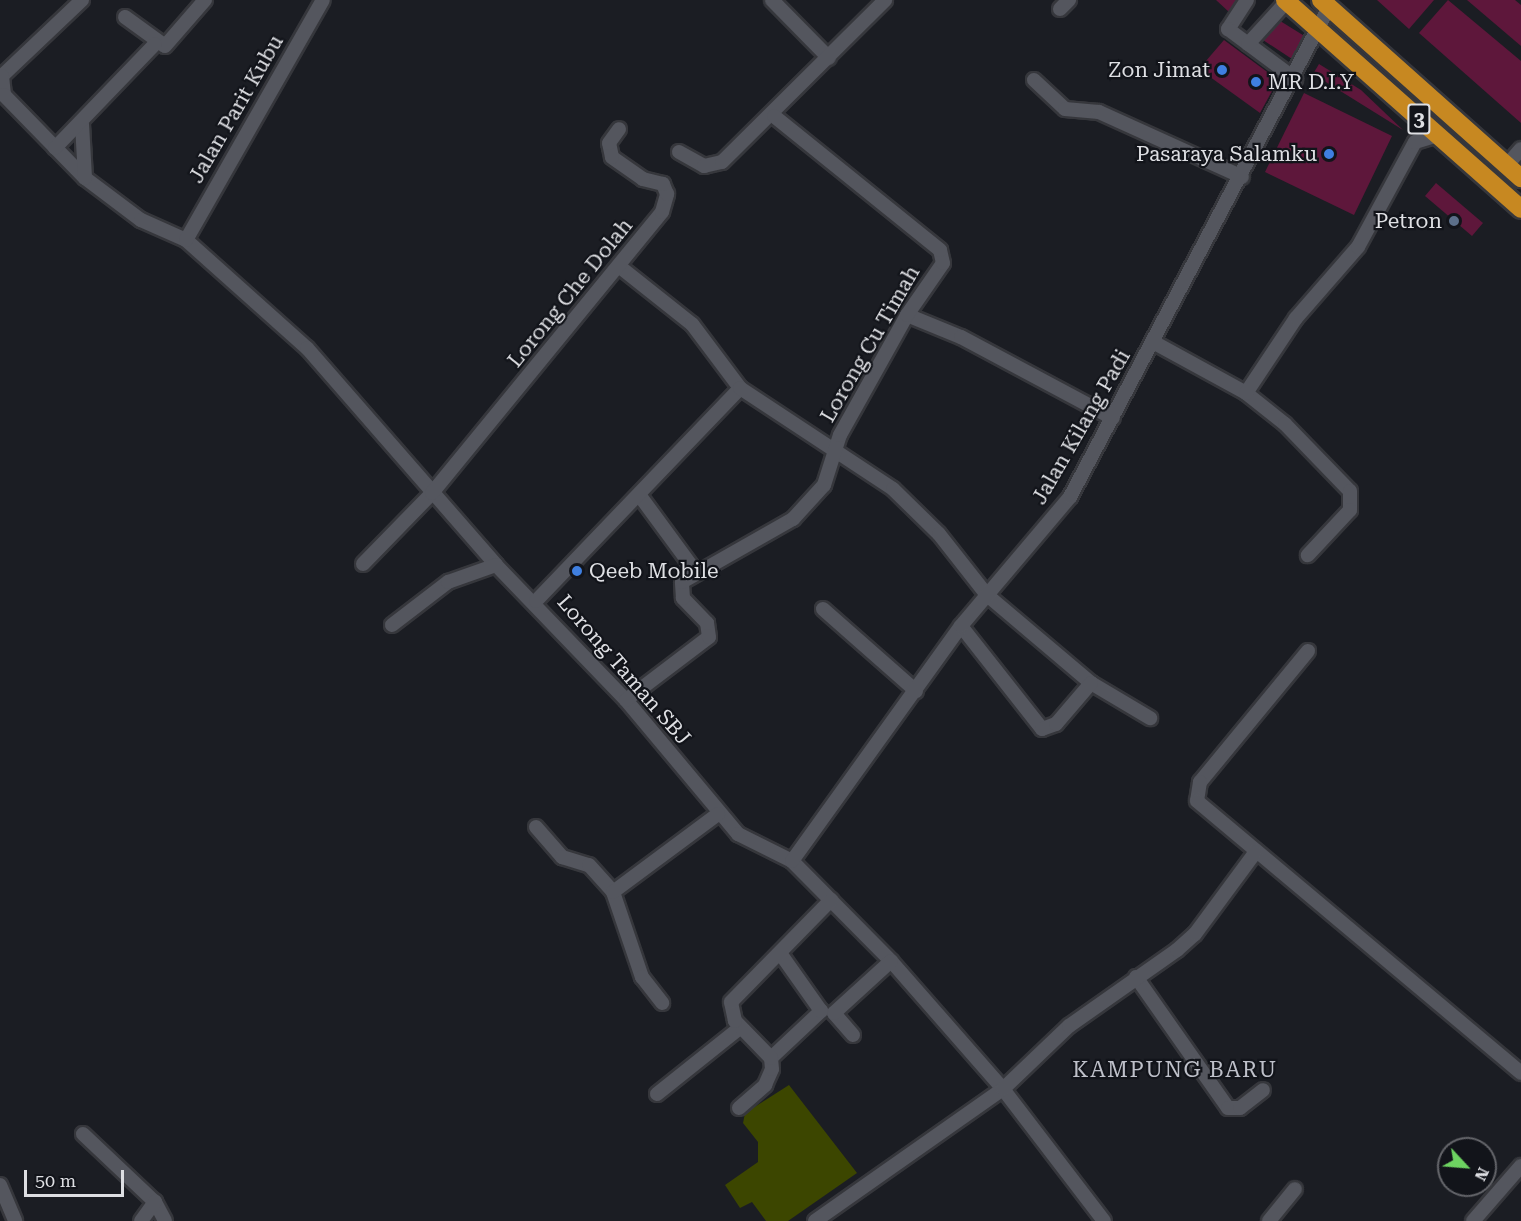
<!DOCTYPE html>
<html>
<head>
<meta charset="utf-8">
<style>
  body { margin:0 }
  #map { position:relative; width:1521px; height:1221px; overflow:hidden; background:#1b1d23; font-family:"Roboto Serif",serif }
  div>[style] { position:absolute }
  .green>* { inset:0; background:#3c4600 }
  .building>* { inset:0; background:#5e173b }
  .roads { filter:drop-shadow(2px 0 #36373c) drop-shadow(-2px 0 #36373c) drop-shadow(0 2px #36373c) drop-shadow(0 -2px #36373c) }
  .minor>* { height:14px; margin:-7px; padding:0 7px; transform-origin:7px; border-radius:7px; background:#54565e }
  .highway>* { height:18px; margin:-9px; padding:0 9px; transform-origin:9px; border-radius:9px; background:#c78821 }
  .dots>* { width:16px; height:16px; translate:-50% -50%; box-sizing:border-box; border:3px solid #12141a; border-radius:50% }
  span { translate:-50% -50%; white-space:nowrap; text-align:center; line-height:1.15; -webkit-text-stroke:4.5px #12141a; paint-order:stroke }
  .shield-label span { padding:2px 4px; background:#12141a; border:2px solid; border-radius:4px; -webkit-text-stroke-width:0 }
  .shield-label { font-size:20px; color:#dedfe3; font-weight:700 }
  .poi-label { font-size:21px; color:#dedfe3 }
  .right { translate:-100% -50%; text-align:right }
  .left { translate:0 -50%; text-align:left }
  .street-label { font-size:21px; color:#dedfe3 }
  .neighbourhood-label { font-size:22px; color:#bec0c9; letter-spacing:1.5px }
  .north { position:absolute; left:1437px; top:1137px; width:60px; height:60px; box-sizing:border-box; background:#12141a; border:2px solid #64656a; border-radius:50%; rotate:116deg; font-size:16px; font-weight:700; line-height:24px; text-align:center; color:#dedfe3 }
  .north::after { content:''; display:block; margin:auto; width:21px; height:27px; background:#6dd361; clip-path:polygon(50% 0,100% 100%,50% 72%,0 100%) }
  .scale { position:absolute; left:24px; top:1170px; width:100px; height:27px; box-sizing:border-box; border:3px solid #dedfe3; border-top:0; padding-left:8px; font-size:18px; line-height:21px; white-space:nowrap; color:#dedfe3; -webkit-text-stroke:4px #12141a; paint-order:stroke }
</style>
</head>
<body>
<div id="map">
  <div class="green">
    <i style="clip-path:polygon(789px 1085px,857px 1173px,788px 1221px,766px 1221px,752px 1202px,740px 1208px,725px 1185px,758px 1162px,758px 1142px,743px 1123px,745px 1113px)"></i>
  </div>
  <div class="building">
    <i style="clip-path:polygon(1216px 0,1240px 0,1229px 12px)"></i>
    <i style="clip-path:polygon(1377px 0,1434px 0,1409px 29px)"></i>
    <i style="clip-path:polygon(1448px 0,1521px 61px,1521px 123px,1419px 33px)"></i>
    <i style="clip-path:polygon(1467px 0,1515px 0,1521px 5px,1521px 46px)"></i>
    <i style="clip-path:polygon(1277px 19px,1306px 37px,1292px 59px,1263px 40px)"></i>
    <i style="clip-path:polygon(1224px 40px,1278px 80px,1260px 113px,1199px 69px)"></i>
    <i style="clip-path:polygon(1319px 64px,1361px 90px,1403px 130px,1313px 74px)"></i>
    <i style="clip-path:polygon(1304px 93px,1392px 136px,1354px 215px,1265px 172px)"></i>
    <i style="clip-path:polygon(1436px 183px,1483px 223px,1472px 236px,1425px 196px)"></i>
  </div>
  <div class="roads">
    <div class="minor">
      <i style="left:82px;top:0;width:110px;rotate:136.5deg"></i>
      <i style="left:2px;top:76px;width:19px;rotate:84deg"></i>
      <i style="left:4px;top:95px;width:116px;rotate:45.7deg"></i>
      <i style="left:85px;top:178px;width:70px;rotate:36.9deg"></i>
      <i style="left:141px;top:220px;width:49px;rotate:24deg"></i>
      <i style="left:186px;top:240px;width:162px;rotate:41.8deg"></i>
      <i style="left:307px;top:348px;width:288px;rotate:48.9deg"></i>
      <i style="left:496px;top:565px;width:187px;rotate:46.1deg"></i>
      <i style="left:626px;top:700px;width:175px;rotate:50.1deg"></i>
      <i style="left:738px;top:834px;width:60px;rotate:26.6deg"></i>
      <i style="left:792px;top:861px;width:141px;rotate:45.3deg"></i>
      <i style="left:891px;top:961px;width:170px;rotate:48.8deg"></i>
      <i style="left:1003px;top:1089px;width:166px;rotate:52.6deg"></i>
      <i style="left:772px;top:0;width:81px;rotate:45.5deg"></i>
      <i style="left:1247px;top:0;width:35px;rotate:123deg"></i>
      <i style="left:1228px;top:29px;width:84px;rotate:36.7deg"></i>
      <i style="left:1060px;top:9px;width:13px;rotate:-45deg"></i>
      <i style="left:125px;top:17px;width:49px;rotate:35.9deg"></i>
      <i style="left:165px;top:46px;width:61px;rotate:-49deg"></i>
      <i style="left:1248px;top:44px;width:59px;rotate:-47.7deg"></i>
      <i style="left:1034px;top:80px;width:42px;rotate:43.1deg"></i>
      <i style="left:1065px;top:109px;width:34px;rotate:5deg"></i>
      <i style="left:1099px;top:112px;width:157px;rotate:24.4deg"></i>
      <i style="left:82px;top:124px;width:54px;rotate:86.8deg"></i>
      <i style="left:55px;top:148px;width:144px;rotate:-46.1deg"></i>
      <i style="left:679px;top:152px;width:29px;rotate:29deg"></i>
      <i style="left:704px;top:166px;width:18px;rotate:-13deg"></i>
      <i style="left:722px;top:162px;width:230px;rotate:-44.8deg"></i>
      <i style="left:1507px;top:165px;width:21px;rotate:-49deg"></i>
      <i style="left:186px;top:240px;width:276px;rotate:-60.3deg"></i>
      <i style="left:620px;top:267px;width:92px;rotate:38.4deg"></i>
      <i style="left:692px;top:324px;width:80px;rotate:53.1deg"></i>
      <i style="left:907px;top:315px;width:58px;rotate:22.2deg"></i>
      <i style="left:961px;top:337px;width:172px;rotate:28.1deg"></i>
      <i style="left:1153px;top:342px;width:106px;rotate:28.7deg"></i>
      <i style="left:1246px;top:393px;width:50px;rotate:38.5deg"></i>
      <i style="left:1285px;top:424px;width:93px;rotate:45.9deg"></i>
      <i style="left:1350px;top:491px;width:19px;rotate:90deg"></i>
      <i style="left:1350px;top:510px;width:62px;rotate:133deg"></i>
      <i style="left:1246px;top:393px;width:90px;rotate:-56.3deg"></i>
      <i style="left:1296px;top:318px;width:94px;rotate:-48.9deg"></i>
      <i style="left:1358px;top:247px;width:119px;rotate:-61.5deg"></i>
      <i style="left:1415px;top:142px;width:24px;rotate:-17deg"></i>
      <i style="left:640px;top:496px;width:93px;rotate:53.7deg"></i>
      <i style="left:363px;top:564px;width:99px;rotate:-45.8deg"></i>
      <i style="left:432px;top:493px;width:363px;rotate:-50.7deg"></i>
      <i style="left:662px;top:212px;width:19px;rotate:-74deg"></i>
      <i style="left:667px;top:194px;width:11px;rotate:-112deg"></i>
      <i style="left:663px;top:184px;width:21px;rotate:-166deg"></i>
      <i style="left:643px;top:179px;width:38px;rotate:-145deg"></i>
      <i style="left:612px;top:157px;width:14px;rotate:-102deg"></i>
      <i style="left:609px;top:143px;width:17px;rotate:-54deg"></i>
      <i style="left:536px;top:601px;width:295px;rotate:-46.2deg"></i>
      <i style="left:740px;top:388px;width:183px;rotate:33.4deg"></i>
      <i style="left:893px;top:489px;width:64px;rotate:44.4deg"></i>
      <i style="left:939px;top:534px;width:78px;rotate:51.8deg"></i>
      <i style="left:987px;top:595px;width:136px;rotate:40.2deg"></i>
      <i style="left:1091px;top:683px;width:69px;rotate:30.7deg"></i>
      <i style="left:823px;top:609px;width:124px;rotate:41.4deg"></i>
      <i style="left:392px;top:625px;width:71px;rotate:-37.5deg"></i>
      <i style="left:448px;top:582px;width:51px;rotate:-19.5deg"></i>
      <i style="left:961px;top:626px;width:131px;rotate:51.8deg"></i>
      <i style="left:1042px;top:729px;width:15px;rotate:-20deg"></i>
      <i style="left:1056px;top:724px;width:54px;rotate:-49.5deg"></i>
      <i style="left:1308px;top:651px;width:170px;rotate:129.5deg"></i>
      <i style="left:1200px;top:782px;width:19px;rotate:99deg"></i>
      <i style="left:1197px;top:801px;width:423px;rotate:40deg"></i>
      <i style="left:626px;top:700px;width:104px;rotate:-37.2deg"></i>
      <i style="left:709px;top:637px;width:14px;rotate:-98deg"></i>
      <i style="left:707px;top:623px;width:35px;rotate:-134deg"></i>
      <i style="left:683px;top:598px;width:16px;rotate:-94deg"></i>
      <i style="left:682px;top:582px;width:128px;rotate:-29.6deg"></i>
      <i style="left:793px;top:519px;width:46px;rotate:-47.6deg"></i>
      <i style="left:824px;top:485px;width:52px;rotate:-72.3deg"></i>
      <i style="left:840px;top:435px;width:137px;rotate:-60.8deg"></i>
      <i style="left:907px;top:315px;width:63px;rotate:-55.3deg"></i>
      <i style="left:943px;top:263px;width:13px;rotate:-103deg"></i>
      <i style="left:940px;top:250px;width:213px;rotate:-141.1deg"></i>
      <i style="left:536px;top:827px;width:40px;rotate:49deg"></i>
      <i style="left:562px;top:857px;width:28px;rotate:17deg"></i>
      <i style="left:589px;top:865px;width:36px;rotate:48deg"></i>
      <i style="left:613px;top:892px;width:90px;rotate:71.2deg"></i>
      <i style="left:642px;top:977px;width:33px;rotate:52deg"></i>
      <i style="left:792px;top:861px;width:289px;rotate:-54.3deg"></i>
      <i style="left:961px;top:626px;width:169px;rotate:-49.8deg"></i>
      <i style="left:1070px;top:497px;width:554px;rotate:-62.14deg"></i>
      <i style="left:613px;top:892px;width:131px;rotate:-36.6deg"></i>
      <i style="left:1136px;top:977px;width:160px;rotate:54.9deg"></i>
      <i style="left:1228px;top:1108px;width:12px"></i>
      <i style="left:1240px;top:1108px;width:29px;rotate:-38deg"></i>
      <i style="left:853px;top:1035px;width:29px;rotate:-131deg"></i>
      <i style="left:834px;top:1013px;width:77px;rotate:-42.4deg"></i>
      <i style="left:771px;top:1058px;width:69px;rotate:-43.2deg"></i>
      <i style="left:821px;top:1011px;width:71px;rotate:-125.3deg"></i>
      <i style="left:657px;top:1094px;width:107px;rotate:-38.6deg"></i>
      <i style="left:739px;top:1108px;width:35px;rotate:-41deg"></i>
      <i style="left:765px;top:1085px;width:17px;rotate:-66deg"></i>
      <i style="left:772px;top:1069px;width:11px;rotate:-95deg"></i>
      <i style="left:771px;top:1058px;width:52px;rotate:-134.2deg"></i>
      <i style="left:735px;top:1021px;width:19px;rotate:-102deg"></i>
      <i style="left:731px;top:1002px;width:143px;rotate:-45.6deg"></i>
      <i style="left:83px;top:1134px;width:99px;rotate:43.4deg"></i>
      <i style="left:155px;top:1202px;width:21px;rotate:62deg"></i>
      <i style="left:0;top:1185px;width:39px;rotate:67deg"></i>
      <i style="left:141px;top:1221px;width:24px;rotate:-54deg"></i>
      <i style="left:815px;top:1221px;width:230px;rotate:-35.1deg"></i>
      <i style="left:1003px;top:1089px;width:91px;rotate:-43.7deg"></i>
      <i style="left:1069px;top:1026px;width:132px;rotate:-35.1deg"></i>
      <i style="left:1177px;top:950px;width:24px;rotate:-42deg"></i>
      <i style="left:1195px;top:934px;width:101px;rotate:-53.5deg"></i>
      <i style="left:1269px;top:1221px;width:41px;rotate:-50.9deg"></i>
      <i style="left:1473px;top:1221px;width:73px;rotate:-48.9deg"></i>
    </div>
    <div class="highway">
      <i style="left:1285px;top:0;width:315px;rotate:41.5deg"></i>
      <i style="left:1321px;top:0;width:268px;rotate:41.7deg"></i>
    </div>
  </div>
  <div class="dots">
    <i style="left:1222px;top:70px;background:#3f7fe0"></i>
    <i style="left:1256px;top:82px;background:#3f7fe0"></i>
    <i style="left:1329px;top:154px;background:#3f7fe0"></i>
    <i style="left:1454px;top:221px;background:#5c6f8a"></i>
    <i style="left:577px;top:571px;background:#3f7fe0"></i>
  </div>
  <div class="shield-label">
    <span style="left:1419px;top:119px">3</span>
  </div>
  <div class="poi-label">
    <span class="right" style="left:1210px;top:70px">Zon Jimat</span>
    <span class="left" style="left:1268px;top:82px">MR D.I.Y</span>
    <span class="right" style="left:1317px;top:154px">Pasaraya Salamku</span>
    <span class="right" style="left:1442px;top:221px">Petron</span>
    <span class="left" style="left:589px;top:571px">Qeeb Mobile</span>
  </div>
  <div class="street-label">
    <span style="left:236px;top:109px;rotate:-60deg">Jalan Parit Kubu</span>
    <span style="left:570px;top:293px;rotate:-51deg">Lorong Che Dolah</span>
    <span style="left:870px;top:344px;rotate:-60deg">Lorong Cu Timah</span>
    <span style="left:1081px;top:427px;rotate:-60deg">Jalan Kilang Padi</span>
    <span style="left:624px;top:670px;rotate:49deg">Lorong Taman SBJ</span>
  </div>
  <div class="neighbourhood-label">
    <span style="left:1175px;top:1070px">KAMPUNG BARU</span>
  </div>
  <div class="north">N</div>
  <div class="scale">50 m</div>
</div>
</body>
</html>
